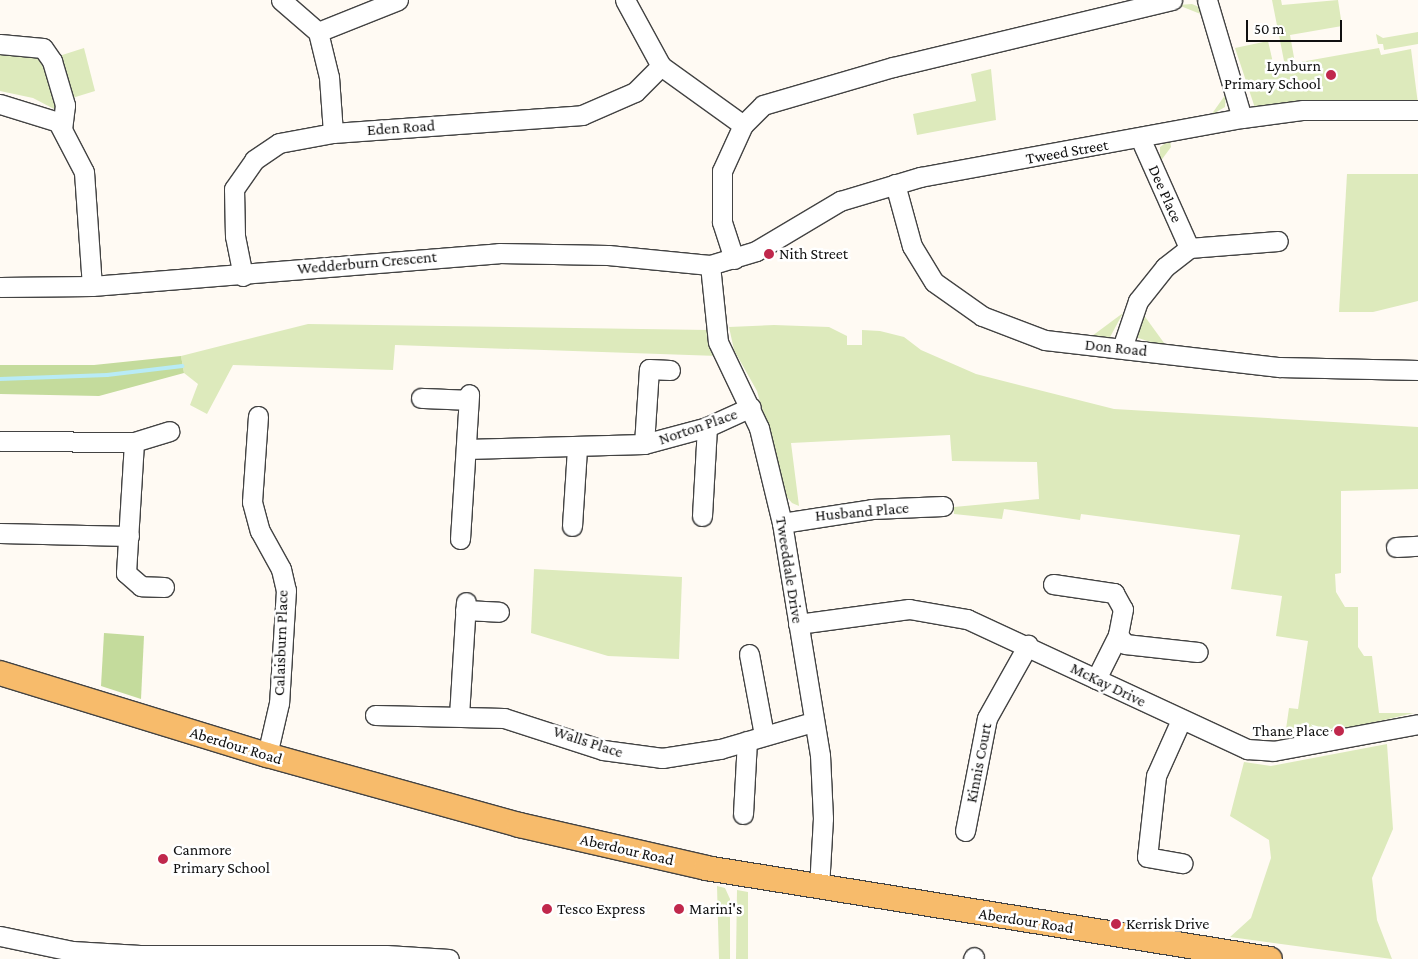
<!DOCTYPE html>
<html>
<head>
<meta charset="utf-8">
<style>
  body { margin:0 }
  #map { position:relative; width:1418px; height:959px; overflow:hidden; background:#fffaf3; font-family:"Crimson Pro",serif }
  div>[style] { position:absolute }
  .green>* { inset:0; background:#ddeabc }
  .forest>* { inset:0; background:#c4db9c }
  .stream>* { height:4px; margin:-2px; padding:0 2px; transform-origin:2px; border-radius:2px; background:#b8ebf6 }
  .roads { filter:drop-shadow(1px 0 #434343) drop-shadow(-1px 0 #434343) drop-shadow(0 1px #434343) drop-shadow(0 -1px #434343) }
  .minor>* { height:19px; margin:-9.5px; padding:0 9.5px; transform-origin:9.5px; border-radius:9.5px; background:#fff }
  .major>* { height:24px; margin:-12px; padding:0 12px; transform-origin:12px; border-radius:12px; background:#f7bb6b }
  .dots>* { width:14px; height:14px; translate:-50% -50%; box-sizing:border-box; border:2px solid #fff; border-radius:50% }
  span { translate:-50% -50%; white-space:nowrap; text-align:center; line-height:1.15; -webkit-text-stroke:5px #fff; paint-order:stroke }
  .poi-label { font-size:16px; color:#101010 }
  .right { translate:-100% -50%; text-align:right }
  .left { translate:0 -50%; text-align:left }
  .street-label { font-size:16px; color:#101010 }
  .scale { position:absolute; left:1246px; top:20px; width:96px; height:22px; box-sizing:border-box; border:2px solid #101010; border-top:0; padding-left:6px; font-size:15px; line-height:18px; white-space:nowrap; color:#101010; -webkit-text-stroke:4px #fff; paint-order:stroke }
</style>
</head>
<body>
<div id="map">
  <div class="green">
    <i style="clip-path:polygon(1272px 0,1281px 0,1282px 5px,1338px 0,1342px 26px,1290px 35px,1295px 63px,1379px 48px,1381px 55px,1411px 49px,1418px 104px,1255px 108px,1235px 48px,1268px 41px,1274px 67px,1285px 66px)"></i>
    <i style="clip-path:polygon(1192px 4px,1199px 7px,1203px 15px,1178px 5px)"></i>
    <i style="clip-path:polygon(1418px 32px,1418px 44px,1384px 50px,1383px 44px,1378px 44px,1376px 34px,1383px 38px)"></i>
    <i style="clip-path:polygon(84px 48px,95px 91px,69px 99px,56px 57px)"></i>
    <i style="clip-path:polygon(0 50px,39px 55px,58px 111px,33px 98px,0 91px)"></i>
    <i style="clip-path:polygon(991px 69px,996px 120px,917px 135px,913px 114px,976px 101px,971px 74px)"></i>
    <i style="clip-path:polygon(1226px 94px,1225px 107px,1211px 115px)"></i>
    <i style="clip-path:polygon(1170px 140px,1171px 147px,1160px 162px,1160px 147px)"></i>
    <i style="clip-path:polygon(1347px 174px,1418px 174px,1418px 301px,1373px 312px,1339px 312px)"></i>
    <i style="clip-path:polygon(1123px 313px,1109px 339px,1092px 336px)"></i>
    <i style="clip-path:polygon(1143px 314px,1167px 347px,1138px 338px,1136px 331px)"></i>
    <i style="clip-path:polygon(308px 324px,709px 330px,718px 356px,395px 345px,393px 370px,233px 365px,207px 414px,190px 405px,198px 384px,184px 373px,181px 356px)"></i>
    <i style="clip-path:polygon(774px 325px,829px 327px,847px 336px,847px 345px,862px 345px,862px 330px,880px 331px,904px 337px,921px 350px,976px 374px,1114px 409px,1418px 427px,1418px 489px,1341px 491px,1341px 573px,1335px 574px,1336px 592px,1345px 607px,1358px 607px,1358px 647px,1364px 656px,1372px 656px,1379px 713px,1414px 713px,1284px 743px,1289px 708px,1298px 709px,1308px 641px,1276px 636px,1282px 596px,1231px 589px,1240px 535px,1081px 514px,1080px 520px,1004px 509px,1002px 519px,954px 514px,954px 507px,1039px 499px,1037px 462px,952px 461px,950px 435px,791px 443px,799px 506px,792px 503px,786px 496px,757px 391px,734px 350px,729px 327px)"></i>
    <i style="clip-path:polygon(534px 569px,682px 577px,679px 659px,608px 656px,531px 633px)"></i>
    <i style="clip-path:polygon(1387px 744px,1393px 829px,1372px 878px,1377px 920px,1392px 959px,1230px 937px,1251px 918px,1271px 858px,1269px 840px,1230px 816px,1244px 762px,1271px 766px)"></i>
    <i style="clip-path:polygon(717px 886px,725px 888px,730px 899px,730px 959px,719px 959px)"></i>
    <i style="clip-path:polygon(737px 890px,748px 892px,748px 959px,736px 959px)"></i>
  </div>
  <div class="forest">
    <i style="clip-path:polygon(181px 356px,184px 373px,99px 396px,0 394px,0 365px,94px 365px)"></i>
    <i style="clip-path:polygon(104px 633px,144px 636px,141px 699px,101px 686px)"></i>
  </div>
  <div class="stream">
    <i style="left:0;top:379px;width:107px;rotate:-2.1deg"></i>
    <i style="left:107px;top:375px;width:76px;rotate:-6.8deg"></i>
  </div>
  <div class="roads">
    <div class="minor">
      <i style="left:281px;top:0;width:49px;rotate:40.9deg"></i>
      <i style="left:318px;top:32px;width:46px;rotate:76.3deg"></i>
      <i style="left:329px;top:77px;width:56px;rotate:85.9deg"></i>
      <i style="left:625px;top:0;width:75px;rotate:61.4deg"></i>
      <i style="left:661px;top:66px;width:101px;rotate:35.7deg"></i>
      <i style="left:1207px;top:0;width:123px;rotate:73.5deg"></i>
      <i style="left:318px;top:32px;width:86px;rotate:-21.8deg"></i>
      <i style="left:0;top:44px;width:43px;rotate:5.3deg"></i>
      <i style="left:43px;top:48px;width:16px;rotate:55deg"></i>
      <i style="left:52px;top:61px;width:46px;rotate:73.5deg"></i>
      <i style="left:65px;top:105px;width:24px;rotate:97deg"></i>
      <i style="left:0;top:104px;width:61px;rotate:17.2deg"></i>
      <i style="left:58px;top:122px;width:56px;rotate:62.5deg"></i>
      <i style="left:84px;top:172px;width:114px;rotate:86deg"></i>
      <i style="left:1141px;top:140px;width:118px;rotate:66deg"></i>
      <i style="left:895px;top:184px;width:64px;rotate:74.7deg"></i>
      <i style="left:912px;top:246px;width:42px;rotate:58.6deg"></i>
      <i style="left:934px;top:282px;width:59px;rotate:35.3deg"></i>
      <i style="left:982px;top:316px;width:67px;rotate:20.9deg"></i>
      <i style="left:1045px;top:340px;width:236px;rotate:6.6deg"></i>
      <i style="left:1279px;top:367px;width:139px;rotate:1.2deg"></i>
      <i style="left:734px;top:259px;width:39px;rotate:-108deg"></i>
      <i style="left:722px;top:222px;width:51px;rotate:-90deg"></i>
      <i style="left:722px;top:171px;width:51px;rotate:-65.5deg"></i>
      <i style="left:743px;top:125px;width:28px;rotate:-45deg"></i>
      <i style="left:763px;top:105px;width:135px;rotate:-16.3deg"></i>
      <i style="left:893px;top:67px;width:287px;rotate:-13.5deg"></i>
      <i style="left:710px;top:265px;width:77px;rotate:84.1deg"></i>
      <i style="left:718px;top:342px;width:95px;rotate:64.5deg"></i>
      <i style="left:759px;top:428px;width:98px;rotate:76.4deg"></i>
      <i style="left:782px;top:523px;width:235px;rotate:80.7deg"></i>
      <i style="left:820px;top:755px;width:63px;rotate:87.3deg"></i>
      <i style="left:823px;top:818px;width:69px;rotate:93.3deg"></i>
      <i style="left:243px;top:276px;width:41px;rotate:-101.3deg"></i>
      <i style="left:235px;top:236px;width:47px;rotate:-91.2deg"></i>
      <i style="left:234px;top:189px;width:35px;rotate:-55deg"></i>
      <i style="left:254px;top:160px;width:30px;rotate:-34deg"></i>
      <i style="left:279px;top:143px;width:55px;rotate:-10.5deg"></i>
      <i style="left:333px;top:133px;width:250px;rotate:-4.1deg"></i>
      <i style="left:582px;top:115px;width:58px;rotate:-23.5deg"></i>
      <i style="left:635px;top:92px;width:37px;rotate:-45deg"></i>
      <i style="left:0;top:287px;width:92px;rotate:-0.6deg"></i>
      <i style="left:92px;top:286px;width:408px;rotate:-4.6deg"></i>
      <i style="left:499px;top:253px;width:109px;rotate:1.1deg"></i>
      <i style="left:608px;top:255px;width:102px;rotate:5.6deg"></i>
      <i style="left:710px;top:265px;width:48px;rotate:-16.9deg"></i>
      <i style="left:756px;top:251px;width:98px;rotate:-30.8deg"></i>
      <i style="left:840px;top:201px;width:84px;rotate:-16.7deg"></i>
      <i style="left:920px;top:177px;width:327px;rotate:-10.4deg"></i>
      <i style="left:1242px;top:118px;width:62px;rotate:-7.5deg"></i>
      <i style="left:1303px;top:110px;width:115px"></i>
      <i style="left:1122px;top:348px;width:50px;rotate:-71.2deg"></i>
      <i style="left:1138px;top:301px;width:43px;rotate:-51.5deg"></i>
      <i style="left:1165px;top:267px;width:31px;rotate:-38deg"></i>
      <i style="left:1189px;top:248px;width:89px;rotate:-4.5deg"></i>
      <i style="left:421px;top:398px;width:47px;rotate:2.4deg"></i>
      <i style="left:258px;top:416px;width:86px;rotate:94deg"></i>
      <i style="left:252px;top:502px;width:30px;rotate:75deg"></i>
      <i style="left:260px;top:531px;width:43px;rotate:61.1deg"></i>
      <i style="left:281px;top:569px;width:22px;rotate:77deg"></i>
      <i style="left:286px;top:590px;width:113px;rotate:93.5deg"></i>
      <i style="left:279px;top:703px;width:53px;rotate:103deg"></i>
      <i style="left:0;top:441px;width:134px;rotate:0.4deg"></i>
      <i style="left:644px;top:444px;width:75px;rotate:-86.2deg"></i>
      <i style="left:649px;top:369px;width:21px;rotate:3deg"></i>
      <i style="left:466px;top:449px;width:178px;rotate:-1.6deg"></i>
      <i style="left:644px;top:444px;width:65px;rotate:-15.1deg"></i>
      <i style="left:707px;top:427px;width:48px;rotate:-24.4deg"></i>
      <i style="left:702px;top:516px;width:89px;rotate:-86.8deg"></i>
      <i style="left:782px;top:523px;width:91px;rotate:-8.8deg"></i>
      <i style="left:872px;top:509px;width:71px;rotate:-2.4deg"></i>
      <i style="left:572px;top:526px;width:77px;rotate:-86.3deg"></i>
      <i style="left:0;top:533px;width:129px;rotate:1.3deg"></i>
      <i style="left:460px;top:539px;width:145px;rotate:-86.4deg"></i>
      <i style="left:1396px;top:547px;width:22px;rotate:-3deg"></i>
      <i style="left:1053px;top:584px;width:62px;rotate:8.4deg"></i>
      <i style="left:1114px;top:593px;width:18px;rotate:61deg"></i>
      <i style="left:1123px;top:609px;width:26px;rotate:101deg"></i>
      <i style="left:1118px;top:635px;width:11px;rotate:52deg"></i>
      <i style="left:1125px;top:644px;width:73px;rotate:6.3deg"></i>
      <i style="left:164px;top:587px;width:23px;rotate:-178deg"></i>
      <i style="left:141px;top:586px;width:20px;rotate:-139deg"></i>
      <i style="left:126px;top:573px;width:131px;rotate:-86.5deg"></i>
      <i style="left:134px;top:442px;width:37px;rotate:-17deg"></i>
      <i style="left:465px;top:610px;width:34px;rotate:3deg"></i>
      <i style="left:798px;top:624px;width:112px;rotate:-7.7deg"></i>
      <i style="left:909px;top:609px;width:59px;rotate:9.8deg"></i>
      <i style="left:967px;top:619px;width:309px;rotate:24.9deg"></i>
      <i style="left:1247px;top:749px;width:26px;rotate:4deg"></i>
      <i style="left:1273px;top:751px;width:147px;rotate:-10.5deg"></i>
      <i style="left:749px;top:654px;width:82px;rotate:79.5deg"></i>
      <i style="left:1096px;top:679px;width:49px;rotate:-63.4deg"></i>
      <i style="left:375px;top:715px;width:129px;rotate:1.3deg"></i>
      <i style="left:504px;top:718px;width:104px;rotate:17.9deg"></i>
      <i style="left:603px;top:750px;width:60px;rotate:7.7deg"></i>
      <i style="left:662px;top:758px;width:59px;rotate:-8.8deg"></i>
      <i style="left:720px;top:749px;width:97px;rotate:-16.2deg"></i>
      <i style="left:459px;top:716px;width:114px;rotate:-86.5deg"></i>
      <i style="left:1181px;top:720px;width:61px;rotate:114.1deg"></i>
      <i style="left:1156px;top:776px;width:81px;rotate:96.3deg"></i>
      <i style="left:1147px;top:857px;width:36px;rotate:10deg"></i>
      <i style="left:743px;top:814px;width:73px;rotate:-86.9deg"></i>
      <i style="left:965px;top:831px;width:115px;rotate:-79deg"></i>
      <i style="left:987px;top:718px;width:84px;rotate:-60.7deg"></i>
      <i style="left:0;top:936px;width:74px;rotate:11.8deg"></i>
      <i style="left:72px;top:951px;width:68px;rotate:3.4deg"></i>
      <i style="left:140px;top:955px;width:246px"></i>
      <i style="left:386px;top:955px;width:63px;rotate:3.6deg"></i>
      <i style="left:973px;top:959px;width:2px;rotate:-63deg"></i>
    </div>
    <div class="major">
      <i style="left:0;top:673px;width:279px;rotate:17.1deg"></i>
      <i style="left:267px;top:755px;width:262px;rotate:15.5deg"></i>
      <i style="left:519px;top:825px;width:192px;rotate:12.9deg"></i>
      <i style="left:706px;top:868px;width:571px;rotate:9.17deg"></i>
    </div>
  </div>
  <div class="dots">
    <i style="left:1331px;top:75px;background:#c0284c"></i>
    <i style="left:769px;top:254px;background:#c0284c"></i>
    <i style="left:1339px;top:731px;background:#c0284c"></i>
    <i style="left:163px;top:859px;background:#c0284c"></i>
    <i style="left:547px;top:909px;background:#c0284c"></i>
    <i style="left:679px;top:909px;background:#c0284c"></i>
    <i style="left:1116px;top:924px;background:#c0284c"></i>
  </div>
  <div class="poi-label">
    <span class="right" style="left:1321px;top:75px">Lynburn<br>Primary School</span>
    <span class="left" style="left:779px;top:254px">Nith Street</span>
    <span class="right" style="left:1329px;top:731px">Thane Place</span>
    <span class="left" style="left:173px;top:859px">Canmore<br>Primary School</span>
    <span class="left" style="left:557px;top:909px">Tesco Express</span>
    <span class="left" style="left:689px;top:909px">Marini's</span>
    <span class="left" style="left:1126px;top:924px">Kerrisk Drive</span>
  </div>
  <div class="street-label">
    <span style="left:401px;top:128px;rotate:-4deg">Eden Road</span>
    <span style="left:1067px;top:152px;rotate:-10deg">Tweed Street</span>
    <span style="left:1165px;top:194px;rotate:66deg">Dee Place</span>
    <span style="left:367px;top:263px;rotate:-5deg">Wedderburn Crescent</span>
    <span style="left:1116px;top:348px;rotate:6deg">Don Road</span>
    <span style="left:698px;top:427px;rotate:-19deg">Norton Place</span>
    <span style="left:862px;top:512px;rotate:-5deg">Husband Place</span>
    <span style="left:789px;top:570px;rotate:81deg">Tweeddale Drive</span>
    <span style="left:281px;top:643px;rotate:-88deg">Calaisburn Place</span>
    <span style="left:1108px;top:685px;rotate:26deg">McKay Drive</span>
    <span style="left:588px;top:742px;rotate:18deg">Walls Place</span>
    <span style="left:236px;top:746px;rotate:17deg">Aberdour Road</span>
    <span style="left:979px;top:763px;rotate:-79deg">Kinnis Court</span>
    <span style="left:627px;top:850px;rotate:13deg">Aberdour Road</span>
    <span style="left:1026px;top:921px;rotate:9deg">Aberdour Road</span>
  </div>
  <div class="scale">50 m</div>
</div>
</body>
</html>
